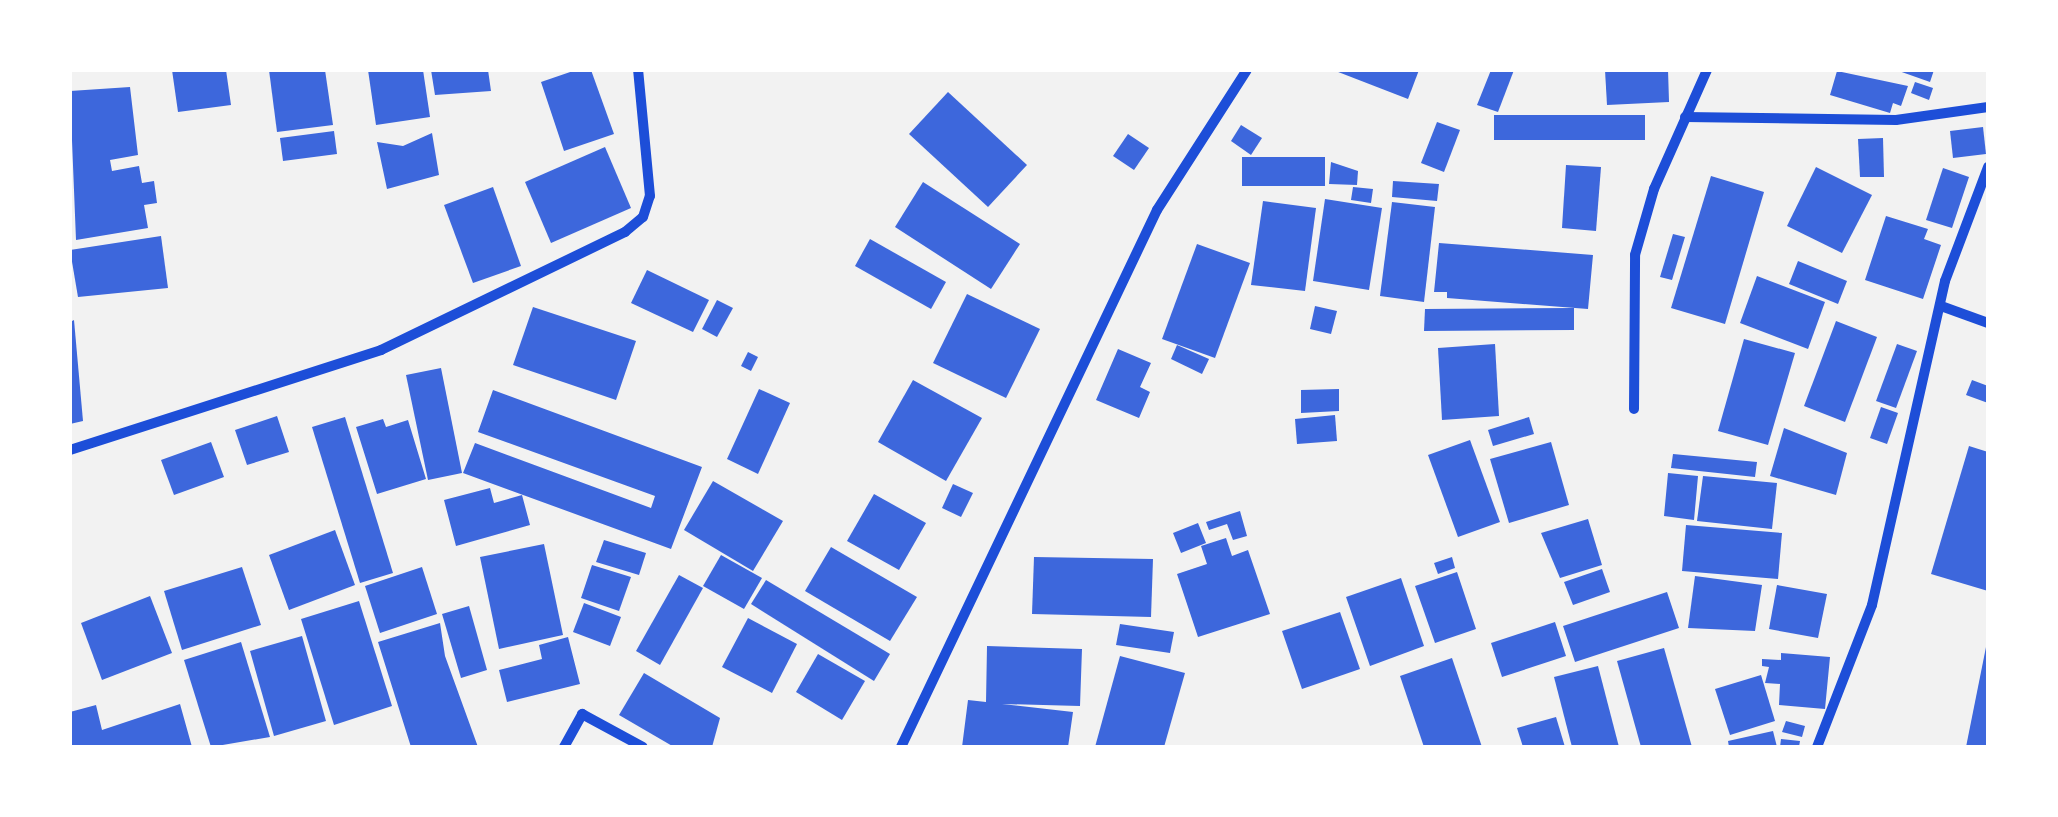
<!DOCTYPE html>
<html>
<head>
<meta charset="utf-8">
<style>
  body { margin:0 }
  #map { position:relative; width:2058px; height:817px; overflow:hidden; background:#f2f2f2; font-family:Signika,sans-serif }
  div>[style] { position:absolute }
  .building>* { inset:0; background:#3d67dc }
  .minor>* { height:10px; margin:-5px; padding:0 5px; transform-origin:5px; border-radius:5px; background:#1d4ed8 }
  span { translate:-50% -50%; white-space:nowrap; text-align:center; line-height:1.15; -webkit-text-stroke:8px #fff; paint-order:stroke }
  .frame { position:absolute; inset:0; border:72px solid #fff; pointer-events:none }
</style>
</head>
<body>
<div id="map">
  <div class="building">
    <i style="clip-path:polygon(172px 70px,226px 70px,231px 105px,178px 112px)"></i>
    <i style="clip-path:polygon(269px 70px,325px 70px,333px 125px,277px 132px)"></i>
    <i style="clip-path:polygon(368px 70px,423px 70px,430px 117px,376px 125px)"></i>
    <i style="clip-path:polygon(431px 70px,488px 70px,491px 91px,435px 95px)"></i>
    <i style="clip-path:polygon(576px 70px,591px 70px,614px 134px,564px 151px,541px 82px)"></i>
    <i style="clip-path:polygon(1333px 70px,1419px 70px,1408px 99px)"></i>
    <i style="clip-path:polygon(1491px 70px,1514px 70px,1498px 112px,1477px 105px)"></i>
    <i style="clip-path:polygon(1605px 70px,1668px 70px,1669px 102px,1607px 105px)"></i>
    <i style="clip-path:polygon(1896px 70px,1934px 70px,1930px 82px)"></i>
    <i style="clip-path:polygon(1837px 71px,1908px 86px,1901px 106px,1893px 103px,1890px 113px,1830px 95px)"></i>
    <i style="clip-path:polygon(1915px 82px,1933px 88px,1929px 100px,1911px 93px)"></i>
    <i style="clip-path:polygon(130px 87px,138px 155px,110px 160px,112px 171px,139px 166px,142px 183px,154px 181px,157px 203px,144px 205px,148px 228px,76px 240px,70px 91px)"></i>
    <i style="clip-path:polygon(948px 92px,1027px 165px,988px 207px,909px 134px)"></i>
    <i style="clip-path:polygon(1494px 115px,1645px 115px,1645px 140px,1494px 140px)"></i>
    <i style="clip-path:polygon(1437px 122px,1460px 130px,1444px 172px,1421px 163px)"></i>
    <i style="clip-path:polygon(1241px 125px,1262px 138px,1251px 155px,1231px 141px)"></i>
    <i style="clip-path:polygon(1983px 127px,1986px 154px,1953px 158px,1950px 131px)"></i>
    <i style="clip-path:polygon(334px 131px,337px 154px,283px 161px,280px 138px)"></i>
    <i style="clip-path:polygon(432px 133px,439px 175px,387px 189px,377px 142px,403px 146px)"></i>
    <i style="clip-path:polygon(1128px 134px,1149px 148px,1134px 170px,1113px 156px)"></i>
    <i style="clip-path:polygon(1883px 138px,1884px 177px,1860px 177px,1858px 139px)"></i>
    <i style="clip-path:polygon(605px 147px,631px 208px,551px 243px,525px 182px)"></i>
    <i style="clip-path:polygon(1242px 157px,1325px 157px,1325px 186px,1242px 186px)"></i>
    <i style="clip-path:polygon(1331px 162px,1358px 171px,1357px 185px,1329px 184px)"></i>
    <i style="clip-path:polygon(1566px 165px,1601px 167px,1596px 231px,1562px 228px)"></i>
    <i style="clip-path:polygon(1816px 167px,1872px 195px,1842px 253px,1787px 226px)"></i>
    <i style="clip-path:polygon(1943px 168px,1969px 177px,1952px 228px,1926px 220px)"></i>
    <i style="clip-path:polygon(1711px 176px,1764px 192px,1725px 324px,1671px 308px)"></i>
    <i style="clip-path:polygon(1393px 181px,1439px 184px,1437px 201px,1392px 197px)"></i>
    <i style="clip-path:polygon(923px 182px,1020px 244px,991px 289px,895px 227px)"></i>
    <i style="clip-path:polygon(493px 187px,521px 266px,473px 283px,444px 205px)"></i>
    <i style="clip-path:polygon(1353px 187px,1373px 189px,1371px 203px,1351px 200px)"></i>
    <i style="clip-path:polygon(1325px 199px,1382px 208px,1369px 290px,1313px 281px)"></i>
    <i style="clip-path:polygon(1263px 201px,1316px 208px,1305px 291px,1251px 285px)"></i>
    <i style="clip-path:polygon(1392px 202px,1435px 207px,1424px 302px,1380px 296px)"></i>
    <i style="clip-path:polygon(1886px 216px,1928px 229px,1924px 239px,1941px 245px,1923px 299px,1865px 280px)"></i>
    <i style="clip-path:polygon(1673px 234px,1685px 237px,1672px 280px,1660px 277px)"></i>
    <i style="clip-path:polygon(161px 236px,168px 288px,78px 297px,70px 250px)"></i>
    <i style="clip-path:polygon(870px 239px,946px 282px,931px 309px,855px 266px)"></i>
    <i style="clip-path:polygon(1439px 243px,1593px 255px,1588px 309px,1447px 298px,1447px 292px,1434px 292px)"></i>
    <i style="clip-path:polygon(1197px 244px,1250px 263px,1215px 358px,1162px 339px)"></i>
    <i style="clip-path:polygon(1798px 261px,1847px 281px,1838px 304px,1789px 284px)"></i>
    <i style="clip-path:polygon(647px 270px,709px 300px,693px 332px,631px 303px)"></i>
    <i style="clip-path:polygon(1757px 276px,1825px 302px,1808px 349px,1740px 323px)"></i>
    <i style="clip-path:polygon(967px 294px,1040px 329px,1006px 398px,933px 363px)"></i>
    <i style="clip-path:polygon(717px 300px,733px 308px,717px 337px,702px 329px)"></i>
    <i style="clip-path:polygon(1315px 306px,1337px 311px,1331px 334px,1310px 329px)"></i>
    <i style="clip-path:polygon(533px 307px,636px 341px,616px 400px,513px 365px)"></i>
    <i style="clip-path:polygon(1574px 308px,1574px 330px,1424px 331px,1425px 309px)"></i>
    <i style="clip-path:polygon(74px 320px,83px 421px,70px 424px,70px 322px)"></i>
    <i style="clip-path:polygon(1836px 321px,1877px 337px,1845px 422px,1804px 406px)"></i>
    <i style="clip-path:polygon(1744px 339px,1795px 353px,1768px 445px,1718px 431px)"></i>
    <i style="clip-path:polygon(1495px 344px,1499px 416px,1442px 420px,1438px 348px)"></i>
    <i style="clip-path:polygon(1897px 344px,1917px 351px,1896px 408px,1876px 401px)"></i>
    <i style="clip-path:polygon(1177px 345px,1209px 359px,1202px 374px,1171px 359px)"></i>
    <i style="clip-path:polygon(1118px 349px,1151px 363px,1140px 387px,1150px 392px,1139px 418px,1096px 400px)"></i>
    <i style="clip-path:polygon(748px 352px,758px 357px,751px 371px,741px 366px)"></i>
    <i style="clip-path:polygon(441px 368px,462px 473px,428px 480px,406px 375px)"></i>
    <i style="clip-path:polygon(913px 380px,982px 418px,946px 481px,878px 442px)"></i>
    <i style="clip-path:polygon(1972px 380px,1988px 386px,1988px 403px,1966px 395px)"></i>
    <i style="clip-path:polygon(759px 389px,790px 403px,758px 474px,727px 459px)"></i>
    <i style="clip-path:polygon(1339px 389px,1339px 411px,1301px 413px,1301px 390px)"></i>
    <i style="clip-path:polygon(493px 390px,702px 467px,671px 549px,463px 473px,475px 443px,651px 508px,655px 496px,478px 432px)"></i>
    <i style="clip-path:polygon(1881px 407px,1898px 413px,1887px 444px,1870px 438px)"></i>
    <i style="clip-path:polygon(1335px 415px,1337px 441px,1297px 444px,1295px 419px)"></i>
    <i style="clip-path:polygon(277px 416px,289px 452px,247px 465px,235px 430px)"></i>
    <i style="clip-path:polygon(345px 417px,393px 573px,360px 583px,312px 427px)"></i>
    <i style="clip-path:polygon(1529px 417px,1534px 434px,1493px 446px,1488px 430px)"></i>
    <i style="clip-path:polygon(383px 419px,386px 427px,408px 420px,426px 479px,377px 494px,356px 427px)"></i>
    <i style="clip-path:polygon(1784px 428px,1847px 453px,1836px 495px,1770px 476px)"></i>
    <i style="clip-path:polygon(1470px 440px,1500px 522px,1458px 537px,1428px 455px)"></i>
    <i style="clip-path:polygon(211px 442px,224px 477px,174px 495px,161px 460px)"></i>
    <i style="clip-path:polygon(1551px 442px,1569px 505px,1509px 523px,1490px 459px)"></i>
    <i style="clip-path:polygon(1969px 446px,1988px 452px,1988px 591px,1931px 574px)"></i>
    <i style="clip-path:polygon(1673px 454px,1757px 462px,1755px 477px,1671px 468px)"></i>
    <i style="clip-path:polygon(1668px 473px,1698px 476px,1694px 520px,1664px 516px)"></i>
    <i style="clip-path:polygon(1703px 476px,1777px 483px,1772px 529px,1697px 521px)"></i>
    <i style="clip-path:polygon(713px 481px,783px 521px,753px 571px,684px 530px)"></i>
    <i style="clip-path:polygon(953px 484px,973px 493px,961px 517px,942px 508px)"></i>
    <i style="clip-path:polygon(490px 488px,494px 503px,522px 495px,530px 525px,456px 546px,444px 500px)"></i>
    <i style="clip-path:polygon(874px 494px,926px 523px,899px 570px,847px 541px)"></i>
    <i style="clip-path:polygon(1240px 511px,1247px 536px,1233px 540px,1227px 524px,1209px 530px,1206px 522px)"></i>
    <i style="clip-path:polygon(1588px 519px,1602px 565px,1560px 578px,1541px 533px)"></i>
    <i style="clip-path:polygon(1198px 523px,1206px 543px,1181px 553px,1173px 533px)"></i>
    <i style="clip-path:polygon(1686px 525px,1782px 533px,1778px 579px,1682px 571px)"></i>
    <i style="clip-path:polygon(335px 530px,355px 585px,289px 610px,269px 555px)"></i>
    <i style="clip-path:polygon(1226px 538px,1232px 556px,1248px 550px,1270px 614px,1198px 637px,1177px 574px,1207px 564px,1201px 546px)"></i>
    <i style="clip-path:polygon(604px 540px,646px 553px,639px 575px,596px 562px)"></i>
    <i style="clip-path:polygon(544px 544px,563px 635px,499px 649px,480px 557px)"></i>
    <i style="clip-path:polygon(831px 547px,917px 597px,890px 641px,805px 591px)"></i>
    <i style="clip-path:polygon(721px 555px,762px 578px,744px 609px,703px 586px)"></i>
    <i style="clip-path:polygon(1034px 557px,1153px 559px,1151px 617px,1032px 614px)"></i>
    <i style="clip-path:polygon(1452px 557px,1455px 568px,1438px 574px,1434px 563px)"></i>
    <i style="clip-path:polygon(592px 565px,631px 577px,619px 611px,581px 598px)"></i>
    <i style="clip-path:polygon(242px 567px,261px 625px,182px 650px,164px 591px)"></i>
    <i style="clip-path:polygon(422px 567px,437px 614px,380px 633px,365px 586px)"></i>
    <i style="clip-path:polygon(1602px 569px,1610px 592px,1573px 605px,1564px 582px)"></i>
    <i style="clip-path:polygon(1457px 572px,1476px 629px,1435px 643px,1415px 586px)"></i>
    <i style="clip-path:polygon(679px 575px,703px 588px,660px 665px,636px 651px)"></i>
    <i style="clip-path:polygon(1695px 576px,1762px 585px,1755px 631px,1688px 628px)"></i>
    <i style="clip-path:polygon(1401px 578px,1424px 646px,1370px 666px,1346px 597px)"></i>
    <i style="clip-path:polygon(766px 580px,890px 654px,874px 681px,751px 604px)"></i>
    <i style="clip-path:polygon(1777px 585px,1827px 594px,1818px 638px,1769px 629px)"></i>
    <i style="clip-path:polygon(1667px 592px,1679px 628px,1575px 662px,1563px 626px)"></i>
    <i style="clip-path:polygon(150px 596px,172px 653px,102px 680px,81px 623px)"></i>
    <i style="clip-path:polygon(359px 601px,392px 706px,334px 725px,301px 619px)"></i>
    <i style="clip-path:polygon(584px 603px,621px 617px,610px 646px,573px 632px)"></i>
    <i style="clip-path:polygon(469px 606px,487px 670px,461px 678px,442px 614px)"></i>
    <i style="clip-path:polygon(1340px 612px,1360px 669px,1302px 689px,1282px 631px)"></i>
    <i style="clip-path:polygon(748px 618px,797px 644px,772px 693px,722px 667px)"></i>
    <i style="clip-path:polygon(1555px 622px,1566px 656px,1502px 677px,1491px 643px)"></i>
    <i style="clip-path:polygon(440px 623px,445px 656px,478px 747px,411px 747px,378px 642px)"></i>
    <i style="clip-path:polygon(1120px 624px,1174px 632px,1170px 653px,1116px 645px)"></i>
    <i style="clip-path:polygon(302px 636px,326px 721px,274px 736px,250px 651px)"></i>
    <i style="clip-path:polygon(568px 637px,580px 684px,507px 702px,499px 670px,542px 659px,539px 645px)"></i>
    <i style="clip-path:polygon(241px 642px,270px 737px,211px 747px,184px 660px)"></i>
    <i style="clip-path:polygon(987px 646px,1082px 649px,1080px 706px,1002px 704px,1073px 712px,1068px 747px,962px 747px,968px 700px,986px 702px)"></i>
    <i style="clip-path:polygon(1986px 647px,1988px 747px,1966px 747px)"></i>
    <i style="clip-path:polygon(1664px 648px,1692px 747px,1641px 747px,1617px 661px)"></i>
    <i style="clip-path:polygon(1781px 653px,1830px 657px,1825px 709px,1779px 705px,1780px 684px,1765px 683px,1769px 667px,1762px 666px,1762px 659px,1781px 660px)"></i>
    <i style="clip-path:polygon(818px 654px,865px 681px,842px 720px,796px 692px)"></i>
    <i style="clip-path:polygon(1120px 656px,1185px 673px,1164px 747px,1095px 747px)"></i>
    <i style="clip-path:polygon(1452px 658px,1482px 747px,1424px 747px,1400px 676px)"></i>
    <i style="clip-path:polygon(1598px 666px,1619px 747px,1572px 747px,1554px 677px)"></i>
    <i style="clip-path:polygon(644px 673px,720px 718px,712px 747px,674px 747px,619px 715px)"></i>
    <i style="clip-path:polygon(1761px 675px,1775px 721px,1730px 735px,1715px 689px)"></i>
    <i style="clip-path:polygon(180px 704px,192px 747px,70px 747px,70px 712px,96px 705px,102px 730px)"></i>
    <i style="clip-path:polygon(1556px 717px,1565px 747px,1523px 747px,1517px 728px)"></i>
    <i style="clip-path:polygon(1786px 721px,1805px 726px,1802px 737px,1782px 732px)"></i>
    <i style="clip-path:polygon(1773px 731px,1777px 747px,1729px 747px,1728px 741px)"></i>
    <i style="clip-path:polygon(1781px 739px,1800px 741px,1799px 747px,1780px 747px)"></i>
  </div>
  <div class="minor">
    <i style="left:1685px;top:117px;width:211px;rotate:0.8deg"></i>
    <i style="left:1896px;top:120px;width:93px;rotate:-8deg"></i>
    <i style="left:1941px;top:306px;width:50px;rotate:19.9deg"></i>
    <i style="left:1634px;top:409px;width:154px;rotate:-89.6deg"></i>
    <i style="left:1635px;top:255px;width:69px;rotate:-73.9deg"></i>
    <i style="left:1654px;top:189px;width:130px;rotate:-66deg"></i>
    <i style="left:70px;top:450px;width:327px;rotate:-17.8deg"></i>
    <i style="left:381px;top:350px;width:271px;rotate:-25.8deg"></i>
    <i style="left:625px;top:232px;width:23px;rotate:-40deg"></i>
    <i style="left:643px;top:217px;width:22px;rotate:-72deg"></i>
    <i style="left:650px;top:196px;width:127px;rotate:-95.4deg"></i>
    <i style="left:564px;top:747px;width:38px;rotate:-61deg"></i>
    <i style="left:582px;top:714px;width:69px;rotate:28.4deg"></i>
    <i style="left:901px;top:747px;width:595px;rotate:-64.51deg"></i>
    <i style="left:1157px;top:210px;width:166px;rotate:-57.3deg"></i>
    <i style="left:1817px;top:747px;width:152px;rotate:-68.8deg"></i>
    <i style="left:1872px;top:605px;width:332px;rotate:-77.3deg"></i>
    <i style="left:1945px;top:281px;width:122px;rotate:-69.3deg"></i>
  </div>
  <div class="frame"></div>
</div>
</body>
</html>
